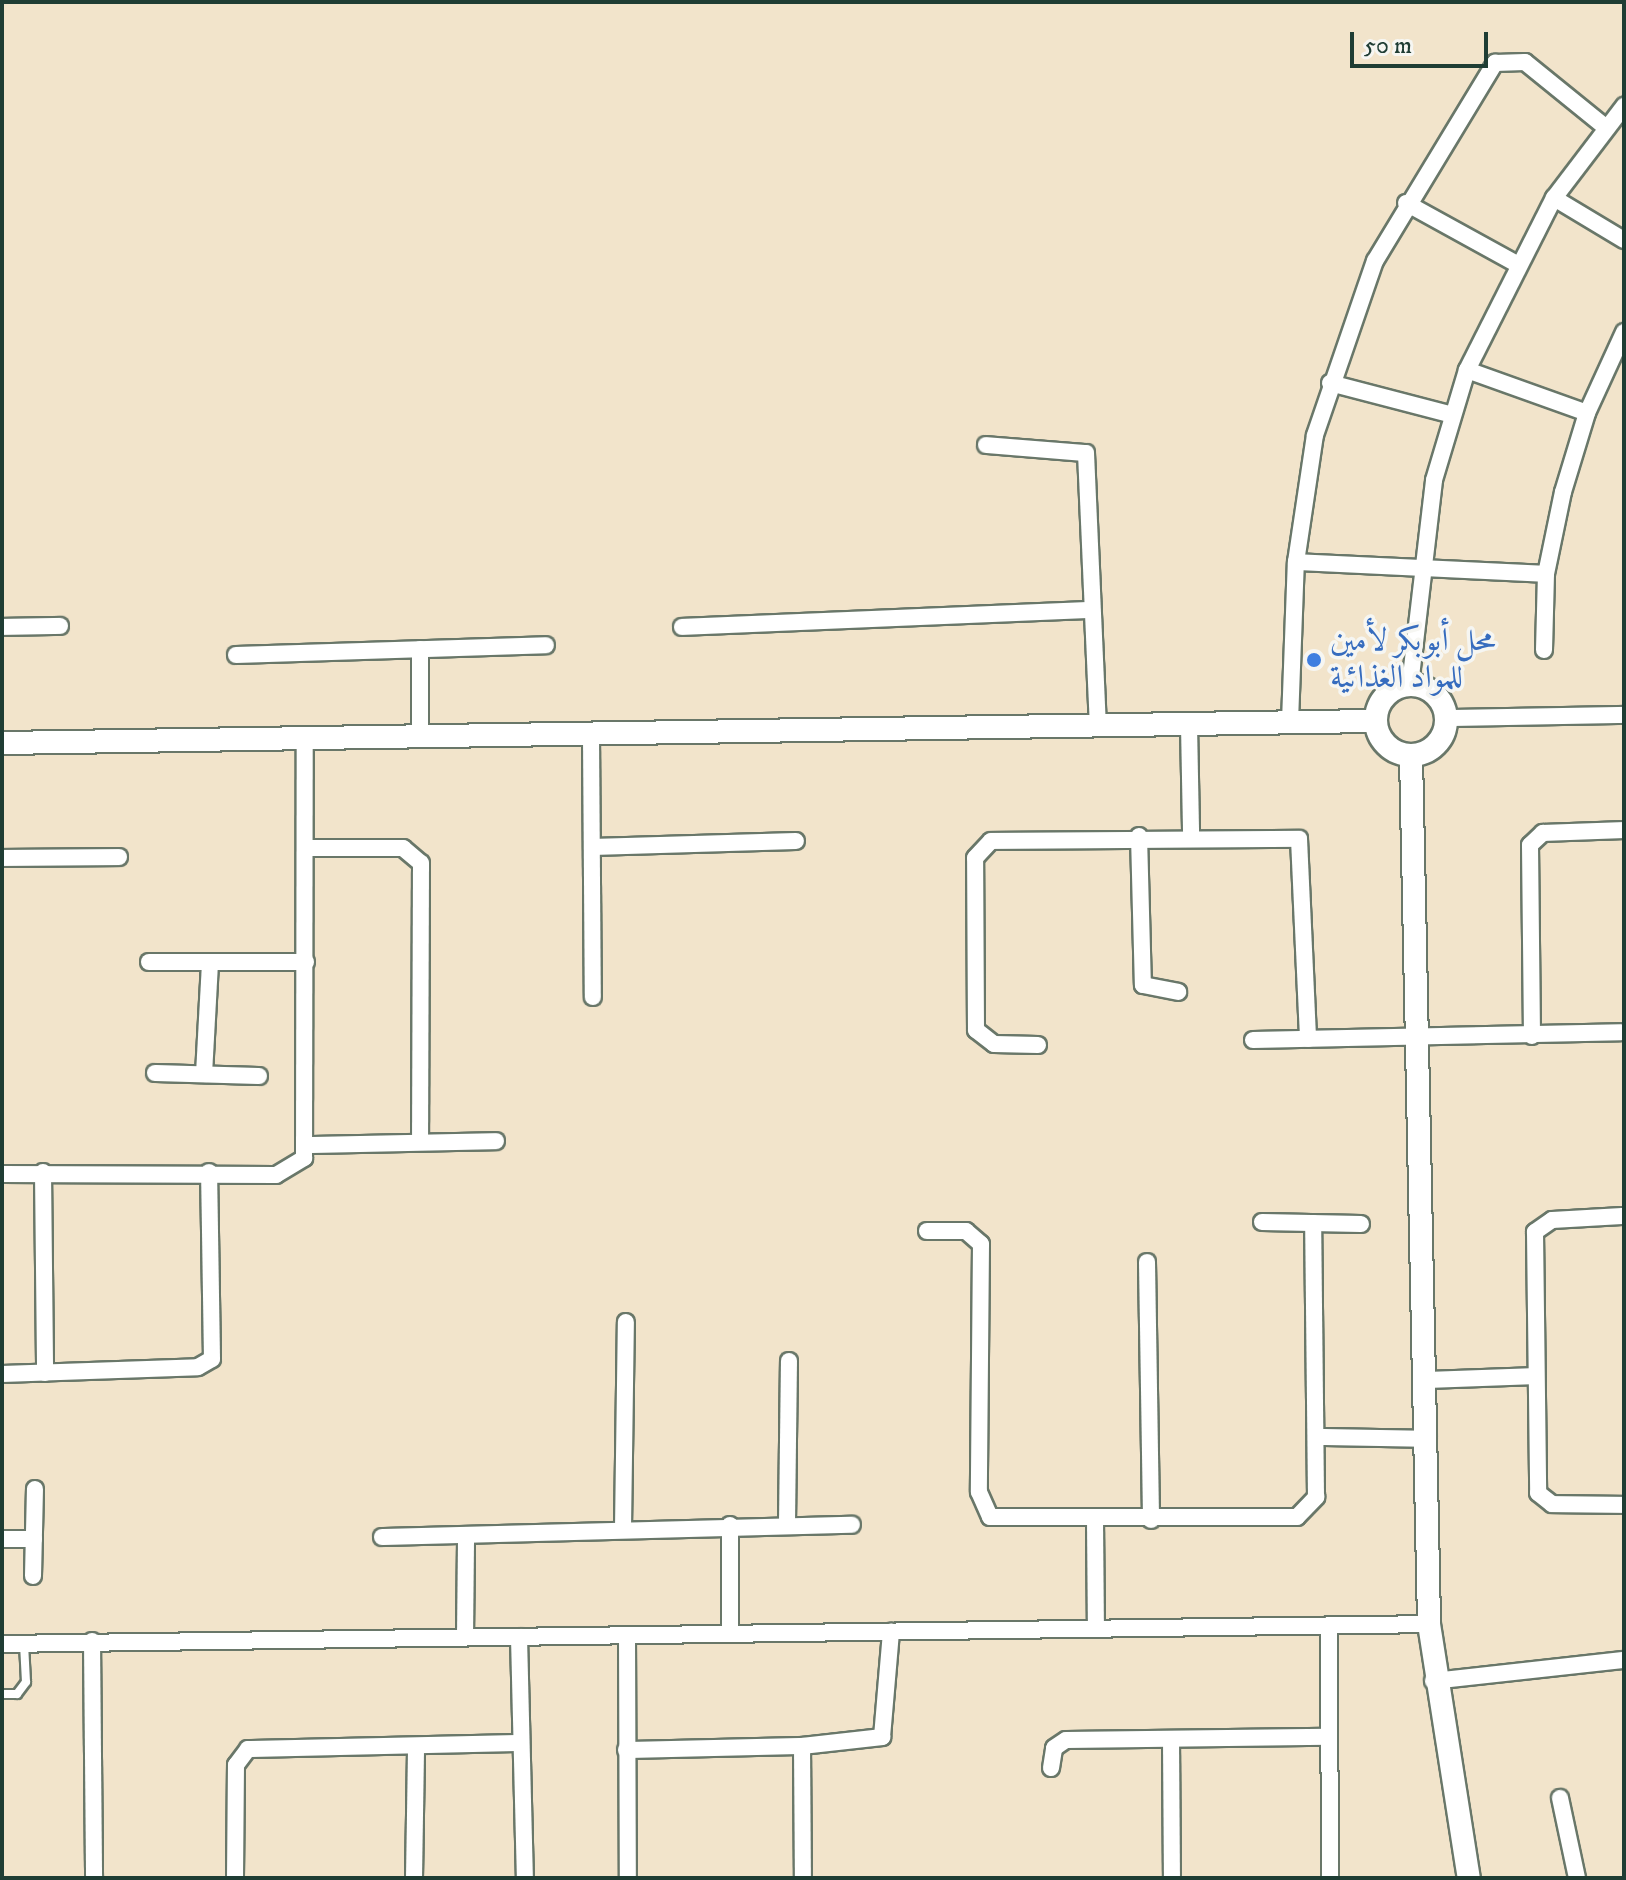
<!DOCTYPE html>
<html>
<head>
<meta charset="utf-8">
<style>
  body { margin:0 }
  #map { position:relative; width:1626px; height:1880px; overflow:hidden; background:#f2e4cb; font-family:"IM FELL DW Pica",Amiri,serif }
  div>[style] { position:absolute }
  .roads { filter:drop-shadow(2px 0 #697769) drop-shadow(-2px 0 #697769) drop-shadow(0 2px #697769) drop-shadow(0 -2px #697769) }
  .lane>* { height:8px; margin:-4px; padding:0 4px; transform-origin:4px; border-radius:4px; background:#fff }
  .street>* { height:16px; margin:-8px; padding:0 8px; transform-origin:8px; border-radius:8px; background:#fff }
  .secondary>* { height:22px; margin:-11px; padding:0 11px; transform-origin:11px; border-radius:11px; background:#fff }
  .secondary>.ring { margin:-11px; padding:0; box-sizing:content-box; background:none; border:22px solid #fff; border-radius:50% }
  .dots>* { width:22px; height:22px; translate:-50% -50%; box-sizing:border-box; border:4px solid #f6f6f2; border-radius:50% }
  span { translate:-50% -50%; white-space:nowrap; text-align:center; line-height:1.15; -webkit-text-stroke:7px #f6f6f2; paint-order:stroke }
  .shop-label { font-size:32px; color:#366cbe }
  .left { translate:0 -50%; text-align:left }
  .frame { position:absolute; inset:0; border:4px solid #1f3d34; pointer-events:none }
  .scale { position:absolute; left:1350px; top:32px; width:138px; height:36px; box-sizing:border-box; border:4px solid #1f3d34; border-top:0; padding-left:10px; font-size:24px; line-height:28px; white-space:nowrap; color:#1f3d34; -webkit-text-stroke:6px #f6f6f2; paint-order:stroke }
</style>
</head>
<body>
<div id="map">
  <div class="roads">
    <div class="lane">
      <i style="left:2px;top:1694px;width:15px"></i>
      <i style="left:17px;top:1694px;width:15px;rotate:-53deg"></i>
      <i style="left:26px;top:1682px;width:38px;rotate:-93deg"></i>
    </div>
    <div class="street">
      <i style="left:1554px;top:198px;width:82px;rotate:31deg"></i>
      <i style="left:1406px;top:203px;width:127px;rotate:28.8deg"></i>
      <i style="left:1467px;top:370px;width:127px;rotate:19.7deg"></i>
      <i style="left:1330px;top:383px;width:127px;rotate:14.6deg"></i>
      <i style="left:986px;top:445px;width:100px;rotate:4.6deg"></i>
      <i style="left:1086px;top:453px;width:273px;rotate:87.5deg"></i>
      <i style="left:1296px;top:562px;width:250px;rotate:2.7deg"></i>
      <i style="left:2px;top:627px;width:58px;rotate:-1deg"></i>
      <i style="left:682px;top:627px;width:410px;rotate:-2.4deg"></i>
      <i style="left:420px;top:649px;width:89px;rotate:90deg"></i>
      <i style="left:1544px;top:650px;width:76px;rotate:-88.5deg"></i>
      <i style="left:1546px;top:574px;width:84px;rotate:-78.3deg"></i>
      <i style="left:1563px;top:492px;width:83px;rotate:-73.1deg"></i>
      <i style="left:1587px;top:413px;width:89px;rotate:-65.4deg"></i>
      <i style="left:236px;top:655px;width:310px;rotate:-1.8deg"></i>
      <i style="left:1410px;top:685px;width:206px;rotate:-83.3deg"></i>
      <i style="left:1434px;top:480px;width:115px;rotate:-73.3deg"></i>
      <i style="left:1467px;top:370px;width:193px;rotate:-63.2deg"></i>
      <i style="left:1554px;top:198px;width:116px;rotate:-52.7deg"></i>
      <i style="left:1446px;top:718px;width:178px;rotate:-1deg"></i>
      <i style="left:1290px;top:722px;width:160px;rotate:-87.9deg"></i>
      <i style="left:1296px;top:562px;width:128px;rotate:-81.5deg"></i>
      <i style="left:1315px;top:435px;width:184px;rotate:-71deg"></i>
      <i style="left:1375px;top:261px;width:232px;rotate:-58.8deg"></i>
      <i style="left:1495px;top:63px;width:30px;rotate:-2deg"></i>
      <i style="left:1525px;top:62px;width:102px;rotate:39deg"></i>
      <i style="left:1189px;top:725px;width:109px;rotate:88.9deg"></i>
      <i style="left:591px;top:737px;width:260px;rotate:89.6deg"></i>
      <i style="left:1139px;top:836px;width:149px;rotate:88.5deg"></i>
      <i style="left:1143px;top:985px;width:36px;rotate:11deg"></i>
      <i style="left:592px;top:847px;width:204px;rotate:-1.7deg"></i>
      <i style="left:306px;top:848px;width:97px"></i>
      <i style="left:403px;top:848px;width:23px;rotate:40deg"></i>
      <i style="left:421px;top:863px;width:279px;rotate:90.2deg"></i>
      <i style="left:2px;top:858px;width:117px;rotate:-0.5deg"></i>
      <i style="left:149px;top:962px;width:157px"></i>
      <i style="left:1532px;top:1036px;width:191px;rotate:-90.6deg"></i>
      <i style="left:1530px;top:845px;width:18px;rotate:-43deg"></i>
      <i style="left:1543px;top:833px;width:81px;rotate:-2.1deg"></i>
      <i style="left:1253px;top:1040px;width:368px;rotate:-1.2deg"></i>
      <i style="left:1038px;top:1045px;width:44px;rotate:-178.7deg"></i>
      <i style="left:994px;top:1044px;width:23px;rotate:-142deg"></i>
      <i style="left:976px;top:1030px;width:172px;rotate:-90.3deg"></i>
      <i style="left:975px;top:858px;width:23px;rotate:-47deg"></i>
      <i style="left:991px;top:841px;width:308px;rotate:-0.4deg"></i>
      <i style="left:1299px;top:839px;width:200px;rotate:87.4deg"></i>
      <i style="left:155px;top:1073px;width:104px;rotate:1.7deg"></i>
      <i style="left:204px;top:1074px;width:110px;rotate:-86.9deg"></i>
      <i style="left:308px;top:1145px;width:188px;rotate:-1.2deg"></i>
      <i style="left:43px;top:1172px;width:201px;rotate:89.4deg"></i>
      <i style="left:2px;top:1174px;width:274px;rotate:0.2deg"></i>
      <i style="left:276px;top:1175px;width:33px;rotate:-31deg"></i>
      <i style="left:304px;top:1158px;width:419px;rotate:-89.9deg"></i>
      <i style="left:1622px;top:1216px;width:70px;rotate:176.7deg"></i>
      <i style="left:1552px;top:1220px;width:21px;rotate:145deg"></i>
      <i style="left:1535px;top:1232px;width:261px;rotate:89.3deg"></i>
      <i style="left:1538px;top:1493px;width:18px;rotate:38deg"></i>
      <i style="left:1552px;top:1504px;width:72px;rotate:0.8deg"></i>
      <i style="left:1262px;top:1222px;width:99px;rotate:1.2deg"></i>
      <i style="left:927px;top:1231px;width:39px"></i>
      <i style="left:966px;top:1231px;width:20px;rotate:41deg"></i>
      <i style="left:981px;top:1244px;width:248px;rotate:90.5deg"></i>
      <i style="left:979px;top:1492px;width:27px;rotate:66deg"></i>
      <i style="left:990px;top:1517px;width:307px"></i>
      <i style="left:1297px;top:1517px;width:28px;rotate:-46deg"></i>
      <i style="left:1316px;top:1497px;width:274px;rotate:-90.6deg"></i>
      <i style="left:1147px;top:1262px;width:258px;rotate:89.1deg"></i>
      <i style="left:2px;top:1374px;width:196px;rotate:-2deg"></i>
      <i style="left:198px;top:1367px;width:16px;rotate:-30deg"></i>
      <i style="left:212px;top:1359px;width:187px;rotate:-90.9deg"></i>
      <i style="left:1428px;top:1380px;width:108px;rotate:-2.1deg"></i>
      <i style="left:1318px;top:1437px;width:110px;rotate:1deg"></i>
      <i style="left:1095px;top:1521px;width:108px;rotate:89.5deg"></i>
      <i style="left:787px;top:1523px;width:162px;rotate:-89.3deg"></i>
      <i style="left:623px;top:1528px;width:206px;rotate:-89.2deg"></i>
      <i style="left:382px;top:1537px;width:470px;rotate:-1.5deg"></i>
      <i style="left:2px;top:1539px;width:32px"></i>
      <i style="left:33px;top:1576px;width:87px;rotate:-88.7deg"></i>
      <i style="left:1329px;top:1625px;width:253px;rotate:89.8deg"></i>
      <i style="left:730px;top:1634px;width:109px;rotate:-90deg"></i>
      <i style="left:627px;top:1635px;width:243px;rotate:89.8deg"></i>
      <i style="left:465px;top:1637px;width:102px;rotate:-89.4deg"></i>
      <i style="left:519px;top:1637px;width:241px;rotate:88.6deg"></i>
      <i style="left:92px;top:1641px;width:237px;rotate:89.5deg"></i>
      <i style="left:2px;top:1644px;width:1427px;rotate:-0.8deg"></i>
      <i style="left:1433px;top:1681px;width:192px;rotate:-6.3deg"></i>
      <i style="left:1171px;top:1741px;width:137px;rotate:89.6deg"></i>
      <i style="left:802px;top:1746px;width:81px;rotate:-6.4deg"></i>
      <i style="left:882px;top:1737px;width:106px;rotate:-85.1deg"></i>
      <i style="left:626px;top:1750px;width:176px;rotate:-1.3deg"></i>
      <i style="left:802px;top:1746px;width:132px;rotate:89.6deg"></i>
      <i style="left:1051px;top:1768px;width:20px;rotate:-81deg"></i>
      <i style="left:1054px;top:1748px;width:14px;rotate:-34deg"></i>
      <i style="left:1066px;top:1740px;width:262px;rotate:-0.7deg"></i>
      <i style="left:1560px;top:1798px;width:82px;rotate:78deg"></i>
      <i style="left:235px;top:1878px;width:113px;rotate:-89.5deg"></i>
      <i style="left:236px;top:1765px;width:20px;rotate:-53deg"></i>
      <i style="left:248px;top:1749px;width:272px;rotate:-1.3deg"></i>
      <i style="left:414px;top:1878px;width:131px;rotate:-89.1deg"></i>
    </div>
    <div class="secondary">
      <i class="ring" style="left:1376px;top:685px;width:48px;height:48px"></i>
      <i style="left:2px;top:743px;width:1374px;rotate:-0.92deg"></i>
      <i style="left:1411px;top:755px;width:869px;rotate:88.81deg"></i>
      <i style="left:1429px;top:1624px;width:257px;rotate:81.1deg"></i>
    </div>
  </div>
  <div class="dots">
    <i style="left:1314px;top:660px;background:#3f7fe0"></i>
  </div>
  <div class="shop-label">
    <span class="left" style="left:1330px;top:660px">محل أبوبكر لأمين<br>للمواد الغذائية</span>
  </div>
  <div class="frame"></div>
  <div class="scale">50 m</div>
</div>
</body>
</html>
